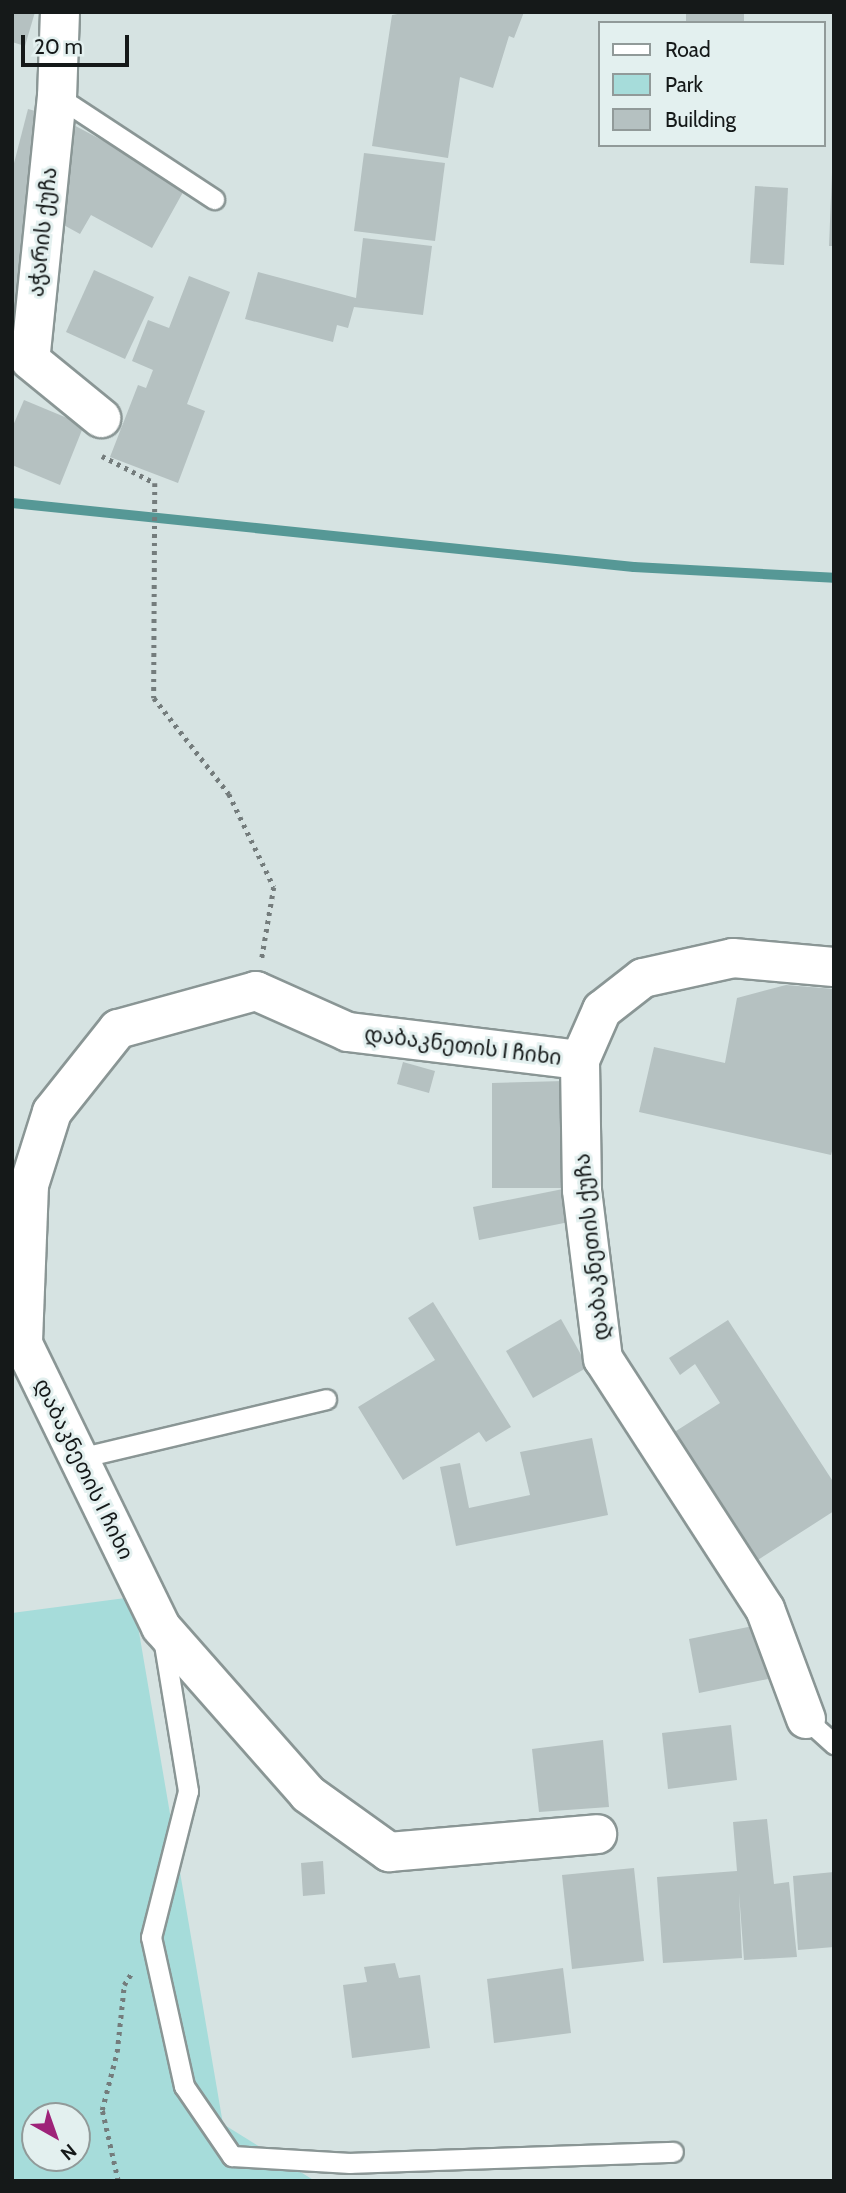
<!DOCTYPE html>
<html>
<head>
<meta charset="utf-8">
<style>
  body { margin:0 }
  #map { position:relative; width:846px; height:2193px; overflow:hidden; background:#d6e3e2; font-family:Cabin,"Noto Sans Georgian",sans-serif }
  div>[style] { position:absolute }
  .green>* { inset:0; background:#a6dcda }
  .stream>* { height:10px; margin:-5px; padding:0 5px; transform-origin:5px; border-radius:5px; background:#569896 }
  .building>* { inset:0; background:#b5c1c1 }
  .path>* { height:4.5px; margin-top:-2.25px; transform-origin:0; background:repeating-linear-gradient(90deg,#747c7c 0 3.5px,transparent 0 8.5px) }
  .roads { filter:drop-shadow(2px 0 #8a9695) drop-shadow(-2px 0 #8a9695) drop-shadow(0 2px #8a9695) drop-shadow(0 -2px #8a9695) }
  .lane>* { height:19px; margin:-9.5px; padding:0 9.5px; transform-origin:9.5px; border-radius:9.5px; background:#fff }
  .street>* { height:38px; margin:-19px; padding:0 19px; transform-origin:19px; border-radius:19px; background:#fff }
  span { translate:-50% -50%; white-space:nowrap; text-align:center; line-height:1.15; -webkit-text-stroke:6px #e3f0ef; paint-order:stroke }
  .street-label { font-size:21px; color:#151919 }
  .frame { position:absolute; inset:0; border:14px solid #151919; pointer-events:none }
  .legend { position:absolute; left:598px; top:21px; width:228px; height:126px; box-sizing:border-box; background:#e3f0ef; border:2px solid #919a99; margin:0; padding:9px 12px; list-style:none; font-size:21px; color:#151919 }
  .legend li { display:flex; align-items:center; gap:14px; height:35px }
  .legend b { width:35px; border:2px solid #919a99 }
  .north { position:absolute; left:21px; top:2102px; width:70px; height:70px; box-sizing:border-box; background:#e3f0ef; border:2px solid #919a99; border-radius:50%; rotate:140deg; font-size:19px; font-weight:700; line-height:28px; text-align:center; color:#151919 }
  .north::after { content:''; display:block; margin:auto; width:24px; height:32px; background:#9e2379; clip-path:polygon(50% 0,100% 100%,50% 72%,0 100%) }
  .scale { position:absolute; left:21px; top:35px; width:108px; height:32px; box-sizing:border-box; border:4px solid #151919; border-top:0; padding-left:9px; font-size:21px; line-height:24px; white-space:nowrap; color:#151919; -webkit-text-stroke:5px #e3f0ef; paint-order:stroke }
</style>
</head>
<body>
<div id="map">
  <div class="green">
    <i style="clip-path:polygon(evenodd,133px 1597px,223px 2124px,315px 2181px,12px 2181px,12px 1613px,133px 1597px,35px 2116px,77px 2116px,77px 2158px,35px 2158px,35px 2116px)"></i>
  </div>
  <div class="stream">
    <i style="left:12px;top:503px;width:625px;rotate:5.87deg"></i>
    <i style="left:634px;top:567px;width:200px;rotate:3.1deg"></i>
  </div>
  <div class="building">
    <i style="clip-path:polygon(12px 12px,35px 12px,25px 46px,12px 42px)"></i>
    <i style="clip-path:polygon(408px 12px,524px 12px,514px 38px,509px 36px,493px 88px,460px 77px,448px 158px,372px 146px,392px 15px)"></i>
    <i style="clip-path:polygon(686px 12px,744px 13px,744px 23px,686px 23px)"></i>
    <i style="clip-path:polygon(28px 109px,46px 114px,39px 208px,13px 322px,12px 171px)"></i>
    <i style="clip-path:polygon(66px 121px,187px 185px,152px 248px,91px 215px,80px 234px,51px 218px)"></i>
    <i style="clip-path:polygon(364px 153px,445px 163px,435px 241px,354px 231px)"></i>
    <i style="clip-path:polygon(832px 173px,834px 173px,834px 246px,829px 246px)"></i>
    <i style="clip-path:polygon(755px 186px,788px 188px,784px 265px,750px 263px)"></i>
    <i style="clip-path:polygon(363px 238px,432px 246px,423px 315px,354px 307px,348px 328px,337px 325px,333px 342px,245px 319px,258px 272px,356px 298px)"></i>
    <i style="clip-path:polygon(94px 270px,154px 297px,125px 359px,66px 332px)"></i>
    <i style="clip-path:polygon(189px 276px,230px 292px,187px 404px,205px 411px,178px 483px,110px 457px,138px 385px,146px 388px,153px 370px,132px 361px,148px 320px,169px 328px)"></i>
    <i style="clip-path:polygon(24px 400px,84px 425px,60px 485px,12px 465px,12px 428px)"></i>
    <i style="clip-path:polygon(786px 985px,834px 989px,834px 1143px,831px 1155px,639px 1112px,654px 1047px,725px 1063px,737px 998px)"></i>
    <i style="clip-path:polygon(403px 1062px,435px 1071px,429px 1093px,397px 1084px)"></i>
    <i style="clip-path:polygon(564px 1081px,568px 1188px,492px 1188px,492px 1083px)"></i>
    <i style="clip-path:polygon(568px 1188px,574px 1221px,479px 1240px,473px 1207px)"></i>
    <i style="clip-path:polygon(433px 1302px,511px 1427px,486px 1442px,479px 1432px,403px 1480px,358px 1407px,435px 1360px,408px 1318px)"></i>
    <i style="clip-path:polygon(561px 1319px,588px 1367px,533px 1398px,506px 1351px)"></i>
    <i style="clip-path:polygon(728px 1320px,834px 1483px,834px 1511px,747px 1567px,665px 1438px,720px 1403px,695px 1364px,680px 1375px,669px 1358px)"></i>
    <i style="clip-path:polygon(592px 1438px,608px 1515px,456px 1546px,440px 1467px,460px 1463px,469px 1508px,530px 1495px,520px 1452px)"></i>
    <i style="clip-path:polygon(758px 1625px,768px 1679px,699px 1693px,689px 1639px)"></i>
    <i style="clip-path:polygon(731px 1725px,737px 1780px,668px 1789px,662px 1733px)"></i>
    <i style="clip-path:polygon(603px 1740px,609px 1807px,539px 1812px,532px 1749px)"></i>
    <i style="clip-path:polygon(767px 1819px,774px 1884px,789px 1882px,797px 1957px,744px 1960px,739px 1893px,742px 1958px,663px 1963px,657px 1877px,737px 1871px,733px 1822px)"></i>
    <i style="clip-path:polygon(323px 1861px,325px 1894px,303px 1896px,301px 1863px)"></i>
    <i style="clip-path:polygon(634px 1868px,644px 1961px,572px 1969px,562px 1875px)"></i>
    <i style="clip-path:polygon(834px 1872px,834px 1947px,798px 1950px,793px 1876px)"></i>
    <i style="clip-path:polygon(395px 1963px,399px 1978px,420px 1975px,430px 2048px,352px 2058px,343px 1985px,367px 1982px,364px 1967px)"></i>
    <i style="clip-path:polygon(563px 1968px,571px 2033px,494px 2043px,487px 1979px)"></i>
  </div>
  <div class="path">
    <i style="left:102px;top:456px;width:59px;rotate:27deg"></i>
    <i style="left:155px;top:483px;width:215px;rotate:90.3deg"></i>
    <i style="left:154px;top:698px;width:122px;rotate:52deg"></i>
    <i style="left:229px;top:794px;width:103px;rotate:64.2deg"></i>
    <i style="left:274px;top:887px;width:72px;rotate:99.6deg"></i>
    <i style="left:118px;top:2181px;width:73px;rotate:-102.7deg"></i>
    <i style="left:102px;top:2110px;width:60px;rotate:-75.5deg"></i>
    <i style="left:117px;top:2052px;width:67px;rotate:-84deg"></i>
    <i style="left:124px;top:1985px;width:13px;rotate:-58deg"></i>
  </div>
  <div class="roads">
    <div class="lane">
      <i style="left:57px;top:96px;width:188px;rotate:33.3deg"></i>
      <i style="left:79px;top:1458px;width:254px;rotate:-13.4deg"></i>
      <i style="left:163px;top:1638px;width:155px;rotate:80.7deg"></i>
      <i style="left:188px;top:1791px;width:151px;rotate:104.2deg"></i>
      <i style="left:151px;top:1937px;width:153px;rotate:77.5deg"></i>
      <i style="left:184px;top:2086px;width:85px;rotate:55.6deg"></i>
      <i style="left:232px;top:2156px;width:118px;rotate:3.4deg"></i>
      <i style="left:350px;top:2163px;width:323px;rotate:-2deg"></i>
      <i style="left:806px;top:1719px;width:38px;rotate:42deg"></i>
    </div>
    <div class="street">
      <i style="left:60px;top:12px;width:84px;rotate:92deg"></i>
      <i style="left:57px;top:96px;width:265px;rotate:95.8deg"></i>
      <i style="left:30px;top:360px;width:92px;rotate:39.2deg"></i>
      <i style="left:580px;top:1060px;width:234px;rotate:-173.1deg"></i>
      <i style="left:348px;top:1032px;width:101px;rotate:-156deg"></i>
      <i style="left:256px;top:991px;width:143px;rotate:164.6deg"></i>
      <i style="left:118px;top:1029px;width:106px;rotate:128.5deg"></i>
      <i style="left:52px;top:1112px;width:77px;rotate:107.5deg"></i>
      <i style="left:29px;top:1185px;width:159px;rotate:92.2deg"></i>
      <i style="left:23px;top:1344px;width:315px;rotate:64deg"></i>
      <i style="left:161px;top:1627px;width:222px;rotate:48.6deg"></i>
      <i style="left:308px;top:1794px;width:100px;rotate:35.6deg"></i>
      <i style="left:389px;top:1852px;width:209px;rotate:-4.9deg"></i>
      <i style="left:806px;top:1719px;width:117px;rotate:-110.4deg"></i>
      <i style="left:765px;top:1609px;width:298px;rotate:-122.9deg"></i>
      <i style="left:603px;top:1359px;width:170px;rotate:-97.1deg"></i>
      <i style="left:582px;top:1190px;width:130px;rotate:-90.9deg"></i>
      <i style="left:580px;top:1060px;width:55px;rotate:-66.3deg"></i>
      <i style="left:602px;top:1010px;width:52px;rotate:-38deg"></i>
      <i style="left:643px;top:978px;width:92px;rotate:-12.5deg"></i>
      <i style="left:733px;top:958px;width:101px;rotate:5.1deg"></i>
    </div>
  </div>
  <div class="street-label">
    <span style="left:43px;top:232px;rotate:-84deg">აჭარის ქუჩა</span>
    <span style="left:463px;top:1046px;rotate:7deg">დაბაკნეთის I ჩიხი</span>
    <span style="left:592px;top:1247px;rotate:-96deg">დაბაკნეთის ქუჩა</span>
    <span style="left:84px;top:1469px;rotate:64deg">დაბაკნეთის I ჩიხი</span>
  </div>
  <div class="frame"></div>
  <ul class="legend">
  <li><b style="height:9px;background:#fff"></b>Road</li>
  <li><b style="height:19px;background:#a6dcda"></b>Park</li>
  <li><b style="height:19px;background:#b5c1c1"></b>Building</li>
  </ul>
  <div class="north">N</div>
  <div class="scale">20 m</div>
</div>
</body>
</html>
